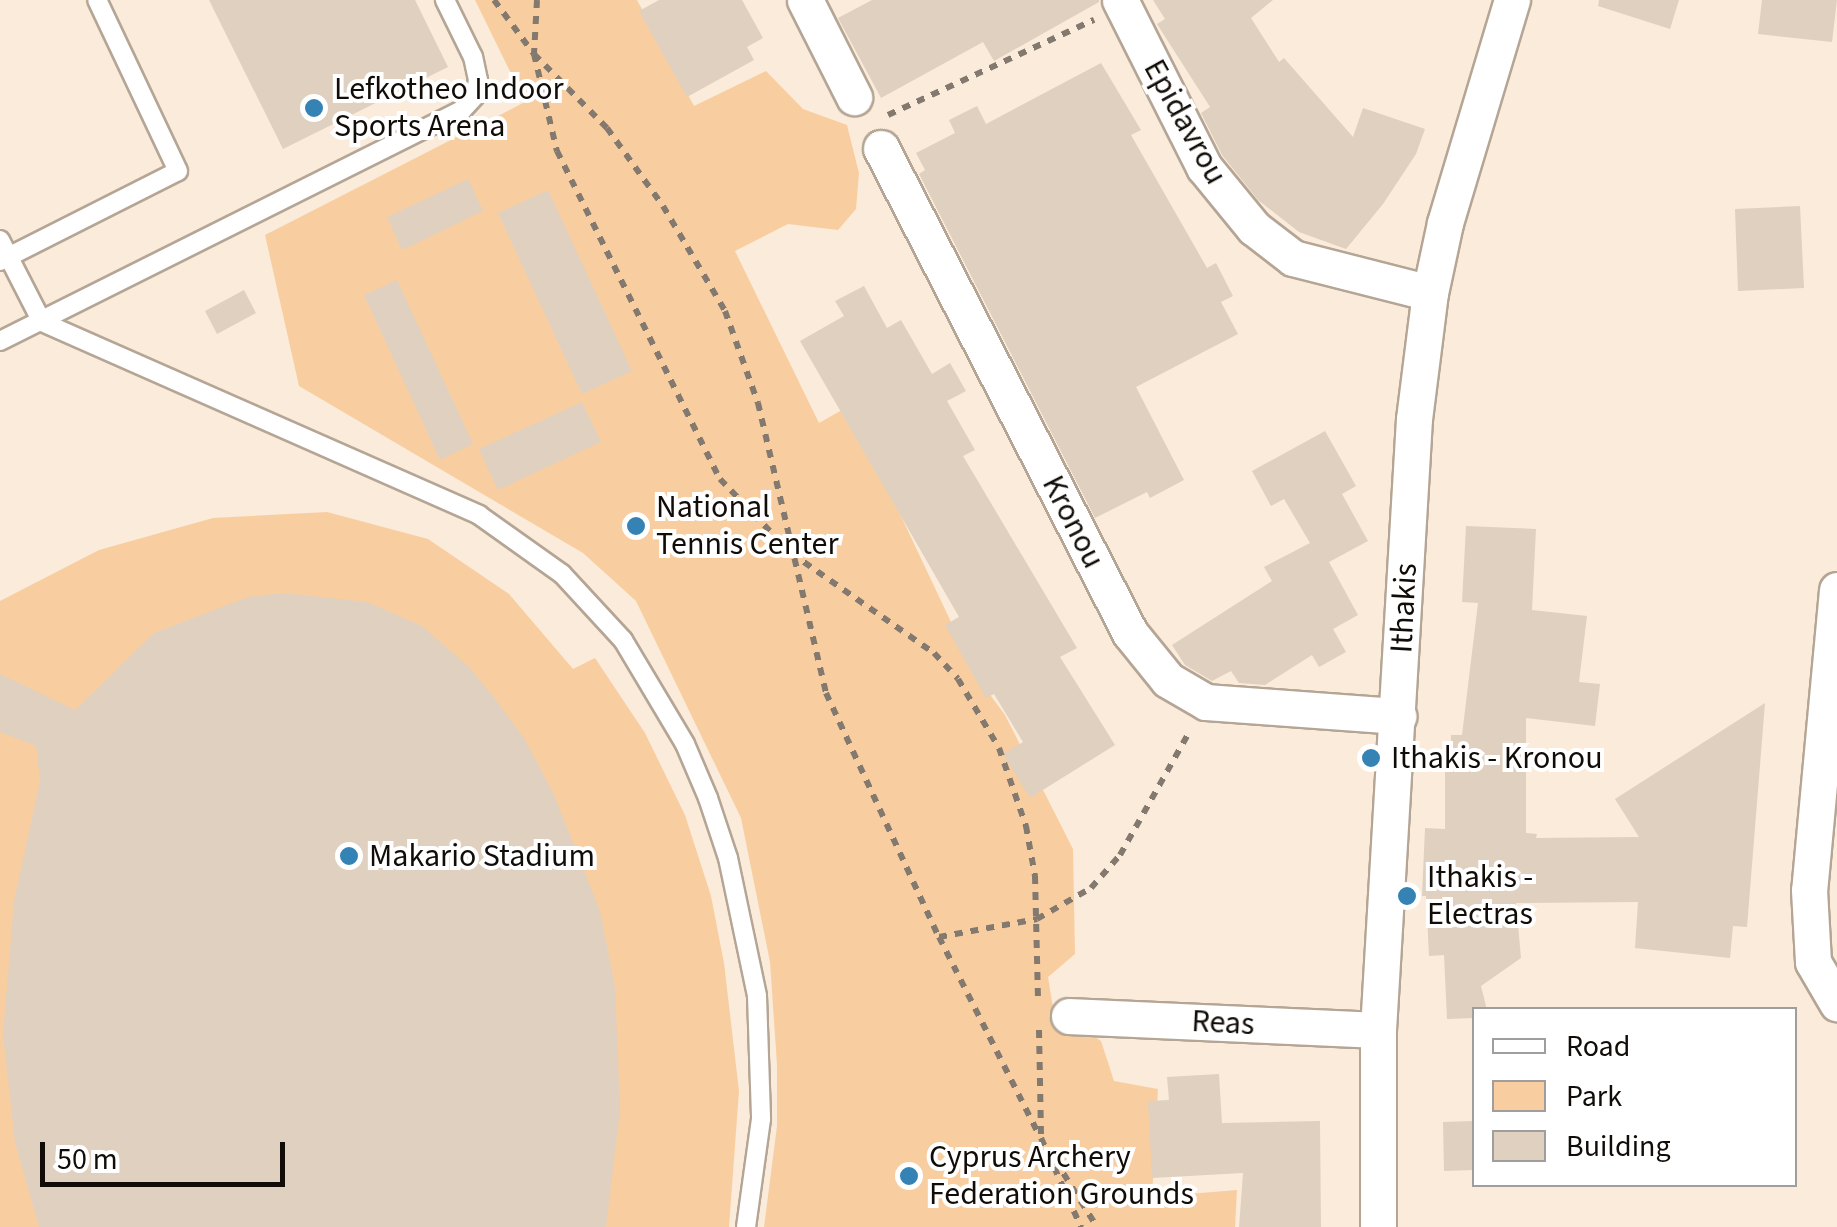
<!DOCTYPE html>
<html>
<head>
<meta charset="utf-8">
<style>
  body { margin:0 }
  #map { position:relative; width:1837px; height:1227px; overflow:hidden; background:#fbebda; font-family:"Source Sans 3",sans-serif }
  div>[style] { position:absolute }
  .green>* { inset:0; background:#f8cea1 }
  .building>* { inset:0; background:#dfd0bf }
  .path>* { height:6px; margin-top:-3px; transform-origin:0; background:repeating-linear-gradient(90deg,#84796e 0 8px,transparent 0 16px) }
  .roads { filter:drop-shadow(2px 0 #b4a595) drop-shadow(-2px 0 #b4a595) drop-shadow(0 2px #b4a595) drop-shadow(0 -2px #b4a595) }
  .service>* { height:18px; margin:-9px; padding:0 9px; transform-origin:9px; border-radius:9px; background:#fff }
  .minor>* { height:35px; margin:-17.5px; padding:0 17.5px; transform-origin:17.5px; border-radius:17.5px; background:#fff }
  .dots>* { width:28px; height:28px; translate:-50% -50%; box-sizing:border-box; border:5px solid #fff; border-radius:50% }
  span { translate:-50% -50%; white-space:nowrap; text-align:center; line-height:1.15; -webkit-text-stroke:8px #fff; paint-order:stroke }
  .poi-label { font-size:32px; color:#110c07 }
  .left { translate:0 -50%; text-align:left }
  .street-label { font-size:32px; color:#110c07 }
  .legend { position:absolute; left:1472px; top:1007px; width:325px; height:180px; box-sizing:border-box; background:#fff; border:2px solid #a09e9c; margin:0; padding:12px 18px; list-style:none; font-size:30px; color:#110c07 }
  .legend li { display:flex; align-items:center; gap:20px; height:50px }
  .legend b { width:50px; border:2px solid #a09e9c }
  .scale { position:absolute; left:40px; top:1142px; width:245px; height:45px; box-sizing:border-box; border:5px solid #110c07; border-top:0; padding-left:12px; font-size:30px; line-height:35px; white-space:nowrap; color:#110c07; -webkit-text-stroke:8px #fff; paint-order:stroke }
</style>
</head>
<body>
<div id="map">
  <div class="green">
    <i style="clip-path:polygon(475px 0,637px 0,694px 106px,766px 71px,803px 109px,847px 125px,859px 173px,856px 209px,838px 230px,788px 224px,735px 251px,819px 423px,849px 406px,977px 677px,1005px 715px,1073px 849px,1075px 954px,1048px 977px,1056px 1026px,1077px 1025px,1101px 1041px,1114px 1081px,1158px 1089px,1152px 1197px,1237px 1190px,1235px 1227px,764px 1227px,777px 1126px,777px 1065px,770px 962px,741px 818px,636px 601px,583px 553px,299px 386px,265px 235px,525px 102px)"></i>
    <i style="clip-path:polygon(327px 512px,428px 539px,509px 594px,573px 669px,595px 658px,645px 733px,685px 815px,711px 896px,724px 963px,739px 1091px,729px 1227px,0 1227px,0 601px,99px 550px,213px 518px)"></i>
  </div>
  <div class="building">
    <i style="clip-path:polygon(209px 0,415px 0,448px 67px,283px 149px)"></i>
    <i style="clip-path:polygon(659px 0,742px 0,763px 38px,747px 47px,754px 60px,687px 97px,639px 11px)"></i>
    <i style="clip-path:polygon(872px 0,1099px 0,1099px 2px,994px 61px,983px 42px,881px 98px,838px 18px)"></i>
    <i style="clip-path:polygon(1153px 0,1273px 0,1251px 18px,1279px 62px,1284px 58px,1353px 137px,1363px 108px,1425px 129px,1416px 154px,1383px 204px,1346px 249px,1299px 232px,1258px 200px,1222px 155px,1201px 113px,1210px 107px,1157px 24px,1165px 19px)"></i>
    <i style="clip-path:polygon(1599px 0,1679px 0,1670px 29px,1598px 6px)"></i>
    <i style="clip-path:polygon(1762px 0,1837px 0,1832px 42px,1758px 34px)"></i>
    <i style="clip-path:polygon(1101px 63px,1141px 130px,1131px 135px,1207px 268px,1216px 263px,1233px 296px,1221px 302px,1238px 334px,1136px 387px,1184px 480px,1150px 498px,1147px 492px,1095px 518px,919px 174px,925px 170px,916px 153px,955px 133px,949px 120px,977px 106px,986px 124px)"></i>
    <i style="clip-path:polygon(468px 179px,483px 211px,402px 250px,387px 217px)"></i>
    <i style="clip-path:polygon(548px 190px,632px 371px,582px 394px,498px 213px)"></i>
    <i style="clip-path:polygon(1800px 206px,1804px 288px,1738px 291px,1735px 209px)"></i>
    <i style="clip-path:polygon(397px 280px,473px 444px,440px 460px,364px 295px)"></i>
    <i style="clip-path:polygon(864px 286px,887px 328px,901px 320px,932px 374px,950px 363px,966px 391px,947px 401px,975px 450px,963px 456px,1077px 648px,1060px 657px,1115px 745px,1030px 798px,1003px 754px,1023px 742px,994px 694px,986px 698px,945px 625px,959px 617px,800px 341px,844px 316px,835px 301px)"></i>
    <i style="clip-path:polygon(244px 290px,256px 313px,217px 334px,205px 311px)"></i>
    <i style="clip-path:polygon(582px 402px,601px 442px,498px 490px,479px 449px)"></i>
    <i style="clip-path:polygon(1325px 431px,1356px 486px,1342px 494px,1368px 541px,1329px 562px,1358px 615px,1333px 629px,1346px 652px,1319px 667px,1312px 655px,1265px 685px,1239px 683px,1231px 671px,1212px 681px,1185px 665px,1172px 645px,1272px 581px,1264px 567px,1310px 543px,1284px 499px,1271px 506px,1252px 471px)"></i>
    <i style="clip-path:polygon(1466px 526px,1536px 529px,1532px 610px,1587px 616px,1579px 682px,1600px 684px,1595px 726px,1526px 718px,1526px 833px,1537px 834px,1536px 838px,1639px 837px,1615px 799px,1765px 703px,1747px 927px,1733px 926px,1730px 958px,1635px 948px,1638px 902px,1516px 903px,1521px 958px,1481px 986px,1487px 1010px,1474px 1010px,1474px 1018px,1447px 1019px,1444px 955px,1429px 956px,1426px 896px,1422px 896px,1425px 828px,1445px 829px,1445px 753px,1451px 752px,1451px 735px,1462px 735px,1478px 603px,1462px 602px)"></i>
    <i style="clip-path:polygon(283px 593px,367px 602px,422px 626px,469px 667px,492px 695px,524px 738px,554px 795px,600px 911px,615px 987px,620px 1110px,606px 1227px,39px 1227px,15px 1142px,3px 1035px,14px 901px,40px 781px,36px 746px,0 732px,0 674px,75px 710px,154px 633px,248px 597px)"></i>
    <i style="clip-path:polygon(1219px 1074px,1222px 1123px,1320px 1121px,1321px 1227px,1239px 1227px,1243px 1173px,1152px 1178px,1148px 1101px,1169px 1100px,1167px 1077px)"></i>
    <i style="clip-path:polygon(1474px 1121px,1474px 1170px,1444px 1171px,1443px 1122px)"></i>
  </div>
  <div class="path">
    <i style="left:494px;top:0;width:67px;rotate:53.5deg"></i>
    <i style="left:534px;top:54px;width:104px;rotate:45.4deg"></i>
    <i style="left:607px;top:128px;width:96px;rotate:54.3deg"></i>
    <i style="left:663px;top:206px;width:122px;rotate:59.4deg"></i>
    <i style="left:725px;top:311px;width:98px;rotate:70.3deg"></i>
    <i style="left:758px;top:403px;width:298px;rotate:76.8deg"></i>
    <i style="left:826px;top:693px;width:269px;rotate:65.2deg"></i>
    <i style="left:939px;top:937px;width:224px;rotate:63.2deg"></i>
    <i style="left:537px;top:0;width:54px;rotate:93.2deg"></i>
    <i style="left:534px;top:54px;width:100px;rotate:76.7deg"></i>
    <i style="left:557px;top:151px;width:366px;rotate:63.6deg"></i>
    <i style="left:720px;top:479px;width:103px;rotate:46.2deg"></i>
    <i style="left:791px;top:553px;width:174px;rotate:35deg"></i>
    <i style="left:934px;top:653px;width:35px;rotate:47deg"></i>
    <i style="left:958px;top:679px;width:80px;rotate:59.3deg"></i>
    <i style="left:999px;top:748px;width:83px;rotate:70.9deg"></i>
    <i style="left:1026px;top:826px;width:51px;rotate:79.8deg"></i>
    <i style="left:1035px;top:876px;width:127px;rotate:88.6deg"></i>
    <i style="left:888px;top:115px;width:227px;rotate:-24.8deg"></i>
    <i style="left:939px;top:937px;width:100px;rotate:-10.4deg"></i>
    <i style="left:1037px;top:919px;width:62px;rotate:-29.9deg"></i>
    <i style="left:1091px;top:888px;width:44px;rotate:-48.7deg"></i>
    <i style="left:1120px;top:855px;width:142px;rotate:-60.6deg"></i>
    <i style="left:1039px;top:1030px;width:108px;rotate:88.9deg"></i>
    <i style="left:1041px;top:1138px;width:98px;rotate:65.8deg"></i>
    <i style="left:1055px;top:1160px;width:79px;rotate:57.9deg"></i>
  </div>
  <div class="roads">
    <div class="service">
      <i style="left:0;top:240px;width:92px;rotate:62.9deg"></i>
      <i style="left:42px;top:322px;width:478px;rotate:23.8deg"></i>
      <i style="left:479px;top:515px;width:102px;rotate:35.4deg"></i>
      <i style="left:562px;top:574px;width:90px;rotate:47.3deg"></i>
      <i style="left:623px;top:640px;width:121px;rotate:59.2deg"></i>
      <i style="left:685px;top:744px;width:59px;rotate:66.9deg"></i>
      <i style="left:708px;top:798px;width:63px;rotate:71.6deg"></i>
      <i style="left:728px;top:858px;width:141px;rotate:78.1deg"></i>
      <i style="left:757px;top:996px;width:123px;rotate:88.1deg"></i>
      <i style="left:761px;top:1119px;width:109px;rotate:97.9deg"></i>
      <i style="left:0;top:261px;width:199px;rotate:-26.8deg"></i>
      <i style="left:178px;top:171px;width:189px;rotate:-115.3deg"></i>
      <i style="left:0;top:341px;width:517px;rotate:-26.57deg"></i>
      <i style="left:462px;top:110px;width:19px;rotate:-47deg"></i>
      <i style="left:475px;top:96px;width:16px;rotate:-79deg"></i>
      <i style="left:478px;top:80px;width:24px;rotate:-102deg"></i>
      <i style="left:473px;top:57px;width:64px;rotate:-116.2deg"></i>
    </div>
    <div class="minor">
      <i style="left:805px;top:0;width:109px;rotate:63.2deg"></i>
      <i style="left:1120px;top:0;width:187px;rotate:63.3deg"></i>
      <i style="left:1204px;top:167px;width:79px;rotate:50.7deg"></i>
      <i style="left:1254px;top:228px;width:49px;rotate:37.6deg"></i>
      <i style="left:1293px;top:258px;width:141px;rotate:14.3deg"></i>
      <i style="left:881px;top:148px;width:545px;rotate:62.82deg"></i>
      <i style="left:1130px;top:633px;width:60px;rotate:51deg"></i>
      <i style="left:1168px;top:680px;width:44px;rotate:30.1deg"></i>
      <i style="left:1206px;top:702px;width:193px;rotate:4.2deg"></i>
      <i style="left:1837px;top:590px;width:301px;rotate:95.3deg"></i>
      <i style="left:1809px;top:890px;width:72px;rotate:86.8deg"></i>
      <i style="left:1813px;top:962px;width:48px;rotate:59.7deg"></i>
      <i style="left:1069px;top:1016px;width:309px;rotate:2.6deg"></i>
      <i style="left:1378px;top:1227px;width:197px;rotate:-90deg"></i>
      <i style="left:1378px;top:1030px;width:612px;rotate:-86.63deg"></i>
      <i style="left:1414px;top:419px;width:127px;rotate:-82.8deg"></i>
      <i style="left:1430px;top:293px;width:72px;rotate:-77.9deg"></i>
      <i style="left:1445px;top:223px;width:233px;rotate:-73.3deg"></i>
    </div>
  </div>
  <div class="dots">
    <i style="left:314px;top:108px;background:#3582b5"></i>
    <i style="left:636px;top:526px;background:#3582b5"></i>
    <i style="left:1371px;top:758px;background:#3582b5"></i>
    <i style="left:349px;top:856px;background:#3582b5"></i>
    <i style="left:1407px;top:896px;background:#3582b5"></i>
    <i style="left:909px;top:1176px;background:#3582b5"></i>
  </div>
  <div class="poi-label">
    <span class="left" style="left:334px;top:108px">Lefkotheo Indoor<br>Sports Arena</span>
    <span class="left" style="left:656px;top:526px">National<br>Tennis Center</span>
    <span class="left" style="left:1391px;top:758px">Ithakis - Kronou</span>
    <span class="left" style="left:369px;top:856px">Makario Stadium</span>
    <span class="left" style="left:1427px;top:896px">Ithakis -<br>Electras</span>
    <span class="left" style="left:929px;top:1176px">Cyprus Archery<br>Federation Grounds</span>
  </div>
  <div class="street-label">
    <span style="left:1185px;top:122px;rotate:61deg">Epidavrou</span>
    <span style="left:1073px;top:522px;rotate:63deg">Kronou</span>
    <span style="left:1404px;top:608px;rotate:-87deg">Ithakis</span>
    <span style="left:1223px;top:1023px;rotate:3deg">Reas</span>
  </div>
  <ul class="legend">
  <li><b style="height:12px;background:#fff"></b>Road</li>
  <li><b style="height:28px;background:#f8cea1"></b>Park</li>
  <li><b style="height:28px;background:#dfd0bf"></b>Building</li>
  </ul>
  <div class="scale">50 m</div>
</div>
</body>
</html>
